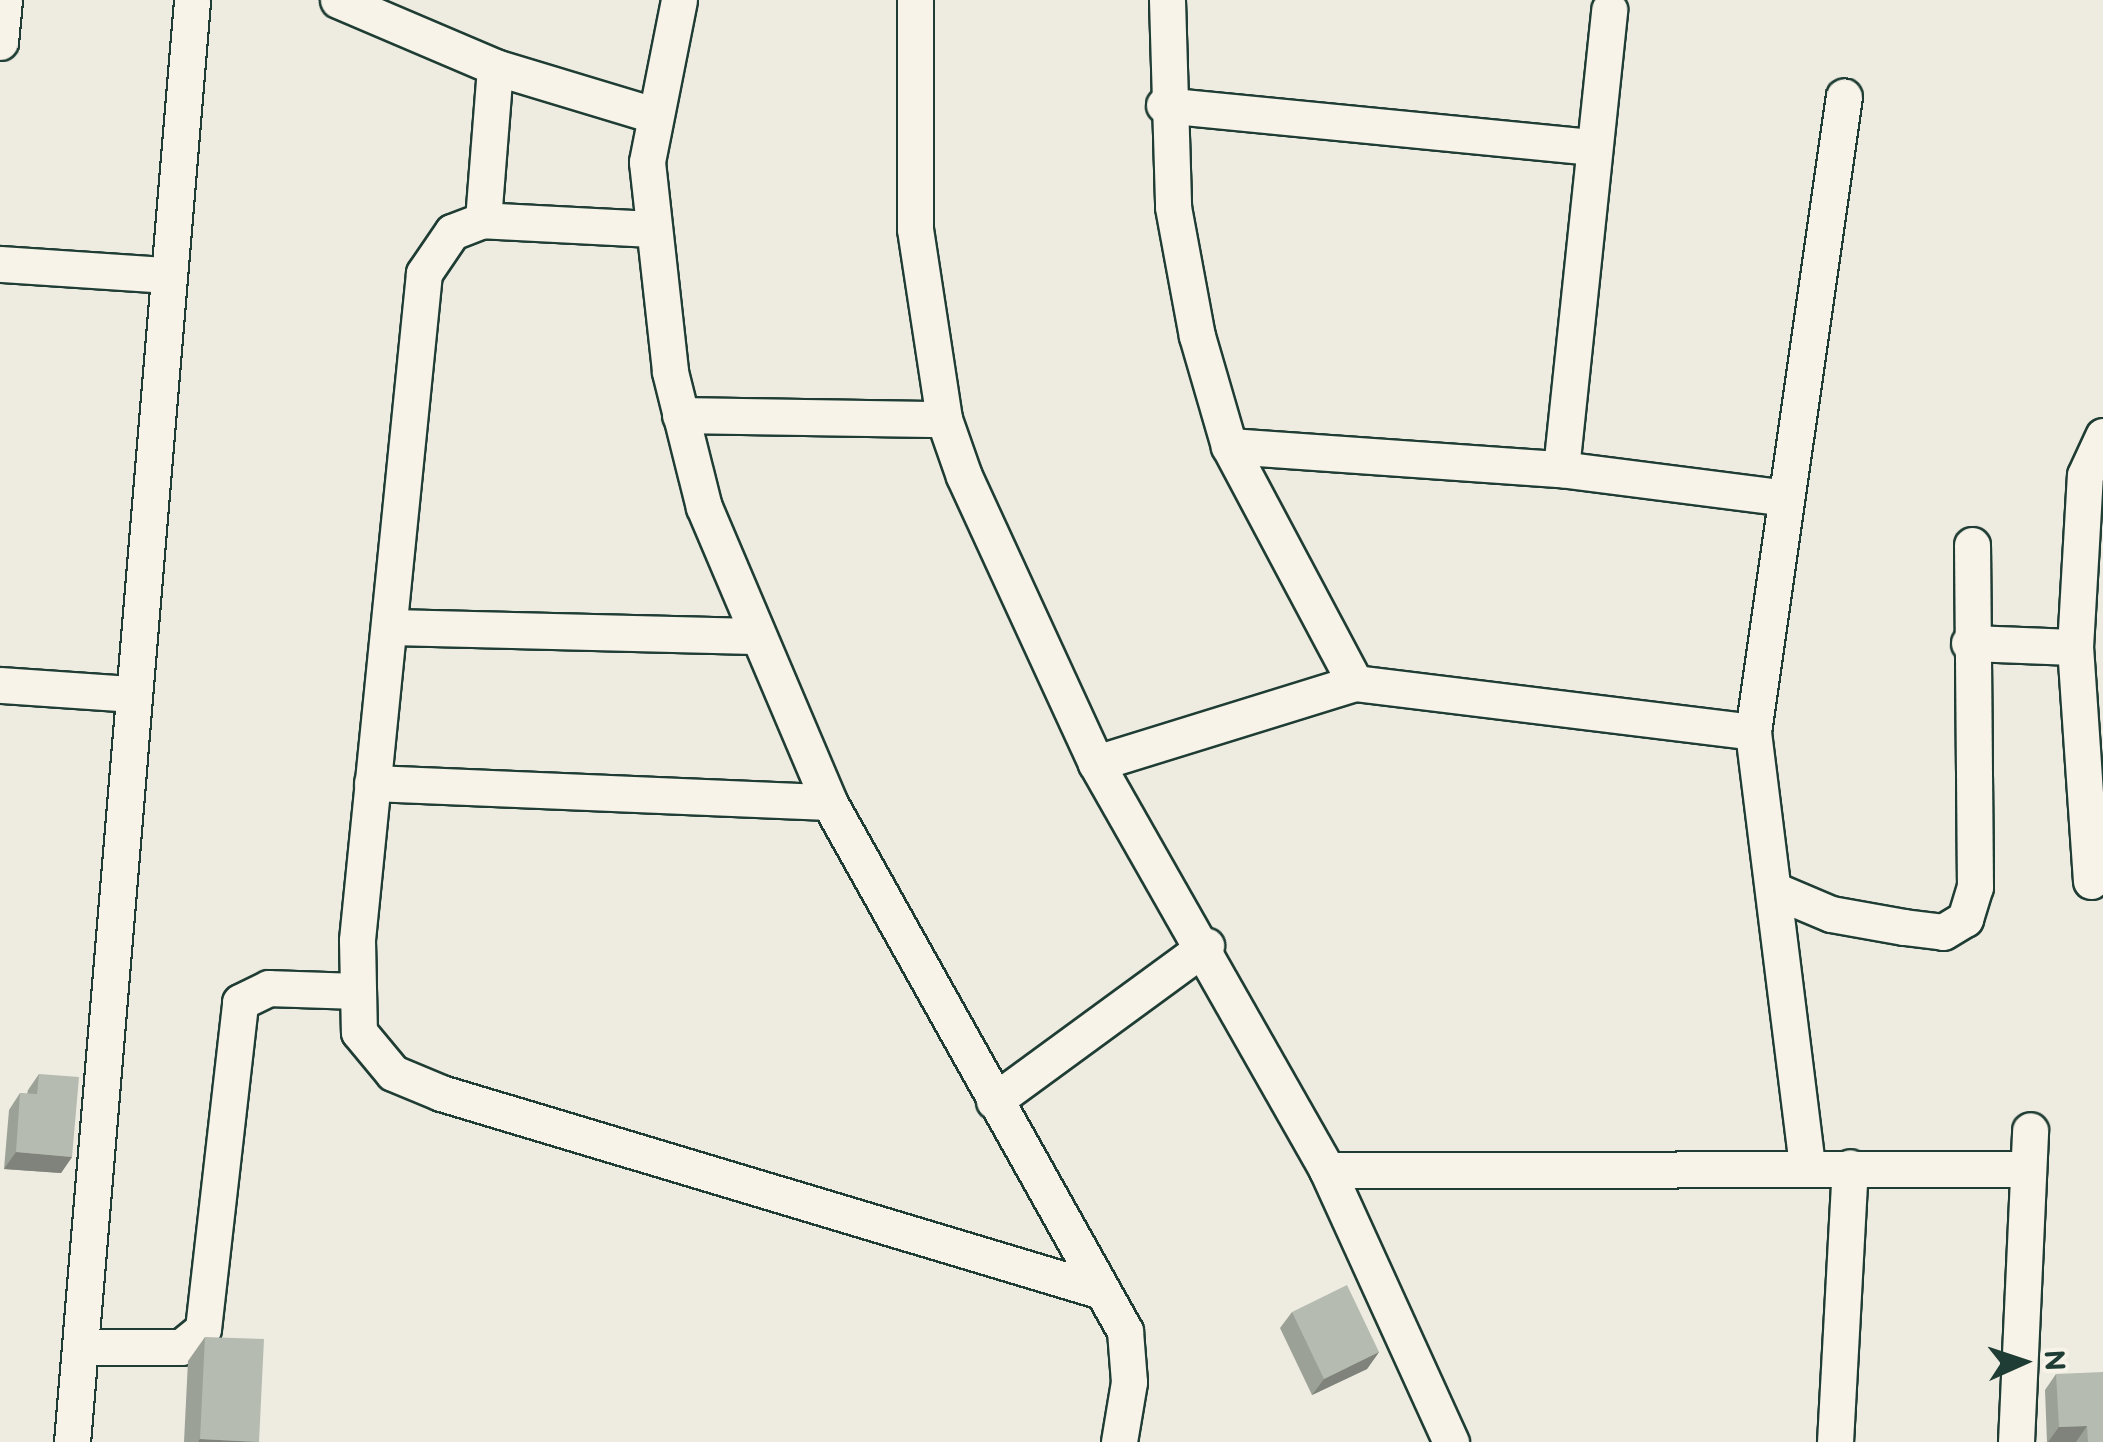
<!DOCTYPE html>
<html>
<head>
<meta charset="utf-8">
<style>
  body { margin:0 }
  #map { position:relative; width:2103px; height:1442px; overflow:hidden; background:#eeece1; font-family:"Balsamiq Sans",sans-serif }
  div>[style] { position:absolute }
  .roads { filter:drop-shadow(2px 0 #1f3d34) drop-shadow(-2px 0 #1f3d34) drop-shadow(0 2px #1f3d34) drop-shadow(0 -2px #1f3d34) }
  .minor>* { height:35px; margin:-17.5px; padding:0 17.5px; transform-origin:17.5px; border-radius:17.5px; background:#f7f3e8 }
  .wall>* { inset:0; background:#9ca197 }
  .shaded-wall>* { inset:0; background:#7f837b }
  .building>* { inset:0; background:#b5bbb0 }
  span { translate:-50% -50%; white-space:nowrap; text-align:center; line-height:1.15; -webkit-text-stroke:10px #f7f3e8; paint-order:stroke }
  .north { position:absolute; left:1973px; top:1312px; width:100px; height:100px; -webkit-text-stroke:8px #f7f3e8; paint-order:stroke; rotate:87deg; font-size:28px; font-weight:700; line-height:40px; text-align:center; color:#1f3d34 }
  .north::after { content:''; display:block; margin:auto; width:35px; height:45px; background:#1f3d34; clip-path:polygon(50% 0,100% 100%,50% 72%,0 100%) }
</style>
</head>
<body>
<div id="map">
  <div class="roads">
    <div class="minor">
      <i style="left:338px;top:0;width:171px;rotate:23.1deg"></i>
      <i style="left:495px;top:67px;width:163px;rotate:16.8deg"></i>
      <i style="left:679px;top:0;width:165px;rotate:101.2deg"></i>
      <i style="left:647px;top:162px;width:211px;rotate:83.7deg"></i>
      <i style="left:670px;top:372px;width:139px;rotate:75.9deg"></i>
      <i style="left:704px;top:507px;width:320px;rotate:67deg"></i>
      <i style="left:829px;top:802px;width:606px;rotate:60.77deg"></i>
      <i style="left:1125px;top:1331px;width:51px;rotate:85.5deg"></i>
      <i style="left:1129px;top:1382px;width:61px;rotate:99.5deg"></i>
      <i style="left:915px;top:0;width:229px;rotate:90deg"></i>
      <i style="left:915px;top:229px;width:192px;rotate:81.3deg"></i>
      <i style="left:944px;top:419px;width:60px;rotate:70.7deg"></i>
      <i style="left:964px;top:476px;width:316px;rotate:65.3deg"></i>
      <i style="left:1096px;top:763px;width:468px;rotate:60.4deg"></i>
      <i style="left:1327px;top:1170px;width:299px;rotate:65.5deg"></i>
      <i style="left:1167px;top:0;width:207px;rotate:88.3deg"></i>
      <i style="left:1173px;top:207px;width:131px;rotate:79.5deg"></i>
      <i style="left:1197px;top:336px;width:115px;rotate:73.8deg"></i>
      <i style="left:1229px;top:446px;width:268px;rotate:62deg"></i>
      <i style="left:0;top:42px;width:42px;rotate:-84.6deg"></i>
      <i style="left:1164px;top:105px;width:429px;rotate:5.6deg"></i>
      <i style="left:483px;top:220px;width:153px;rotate:-85.5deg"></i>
      <i style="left:652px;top:229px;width:169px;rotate:-177deg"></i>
      <i style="left:483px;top:220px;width:33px;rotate:159deg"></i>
      <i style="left:452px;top:232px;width:50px;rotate:124.3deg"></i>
      <i style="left:424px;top:273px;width:670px;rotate:95.74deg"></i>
      <i style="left:357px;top:940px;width:92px;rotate:88.8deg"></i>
      <i style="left:359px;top:1032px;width:53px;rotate:50.3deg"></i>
      <i style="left:393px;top:1073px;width:52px;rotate:22.6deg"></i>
      <i style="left:441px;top:1093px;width:690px;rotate:16.68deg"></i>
      <i style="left:0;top:264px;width:166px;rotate:3.8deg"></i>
      <i style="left:680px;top:415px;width:264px;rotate:0.9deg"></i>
      <i style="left:1229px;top:446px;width:333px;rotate:4deg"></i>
      <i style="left:1561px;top:469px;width:227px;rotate:7.3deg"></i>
      <i style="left:1561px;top:469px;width:462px;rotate:-84deg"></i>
      <i style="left:389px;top:627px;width:367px;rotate:1.4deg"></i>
      <i style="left:1969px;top:643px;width:106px;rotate:2.2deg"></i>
      <i style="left:0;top:685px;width:131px;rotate:3.9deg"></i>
      <i style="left:1753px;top:732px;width:436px;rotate:82.9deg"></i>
      <i style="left:1096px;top:763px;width:271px;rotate:-17.2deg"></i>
      <i style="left:1355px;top:683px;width:401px;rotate:7deg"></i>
      <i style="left:1753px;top:732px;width:642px;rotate:-81.86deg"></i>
      <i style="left:372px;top:783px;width:457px;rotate:2.4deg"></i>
      <i style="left:2091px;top:881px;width:235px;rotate:-93.9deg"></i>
      <i style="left:2075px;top:647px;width:172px;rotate:-86.7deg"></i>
      <i style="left:2085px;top:475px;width:43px;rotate:-65.2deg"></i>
      <i style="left:1774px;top:890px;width:62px;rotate:22.8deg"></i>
      <i style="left:1831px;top:914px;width:74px;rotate:10.1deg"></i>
      <i style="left:1904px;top:927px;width:39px;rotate:7deg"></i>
      <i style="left:1943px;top:932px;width:26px;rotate:-31deg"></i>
      <i style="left:1965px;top:919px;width:34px;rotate:-73deg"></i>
      <i style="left:1975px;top:887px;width:342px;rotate:-90.5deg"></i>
      <i style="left:994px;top:1101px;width:263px;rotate:-36.2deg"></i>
      <i style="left:1327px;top:1170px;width:698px;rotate:-0.08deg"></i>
      <i style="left:80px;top:1347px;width:101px"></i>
      <i style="left:181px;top:1347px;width:28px;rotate:-39deg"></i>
      <i style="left:203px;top:1329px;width:329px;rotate:-83.5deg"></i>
      <i style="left:240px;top:1002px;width:32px;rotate:-26deg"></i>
      <i style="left:269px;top:988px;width:86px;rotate:2deg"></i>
      <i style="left:72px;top:1442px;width:1447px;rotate:-85.24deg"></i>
      <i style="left:1835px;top:1442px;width:275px;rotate:-86.9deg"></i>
      <i style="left:2016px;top:1442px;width:312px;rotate:-87.4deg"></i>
    </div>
  </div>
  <div class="wall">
    <i style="clip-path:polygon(39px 1074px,72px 1157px,61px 1173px,4px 1169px,9px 1110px,20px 1093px,27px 1094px,28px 1090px)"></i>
    <i style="clip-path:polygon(1292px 1312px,1379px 1352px,1367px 1369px,1312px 1395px,1280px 1328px)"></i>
    <i style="clip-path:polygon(205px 1337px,259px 1442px,184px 1442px,188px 1361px)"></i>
    <i style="clip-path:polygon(2056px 1374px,2103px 1442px,2047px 1442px,2045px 1390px)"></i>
  </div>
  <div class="shaded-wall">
    <i style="clip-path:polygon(16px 1152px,72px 1157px,61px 1173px,4px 1169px)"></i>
    <i style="clip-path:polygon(1379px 1352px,1367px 1369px,1312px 1395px,1324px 1379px)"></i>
    <i style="clip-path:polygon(2087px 1426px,2076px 1442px,2048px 1442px,2059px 1427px)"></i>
    <i style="clip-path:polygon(200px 1439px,256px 1442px,198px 1442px)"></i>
  </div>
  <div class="building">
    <i style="clip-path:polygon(39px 1074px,79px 1077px,72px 1157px,16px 1152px,20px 1093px,37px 1094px)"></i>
    <i style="clip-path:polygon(1347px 1285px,1379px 1352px,1324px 1379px,1292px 1312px)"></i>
    <i style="clip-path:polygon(205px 1337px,264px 1339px,259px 1442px,200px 1439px)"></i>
    <i style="clip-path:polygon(2103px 1372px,2103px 1442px,2088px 1442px,2087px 1426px,2059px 1427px,2056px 1374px)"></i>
  </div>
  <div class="north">N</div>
</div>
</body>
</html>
